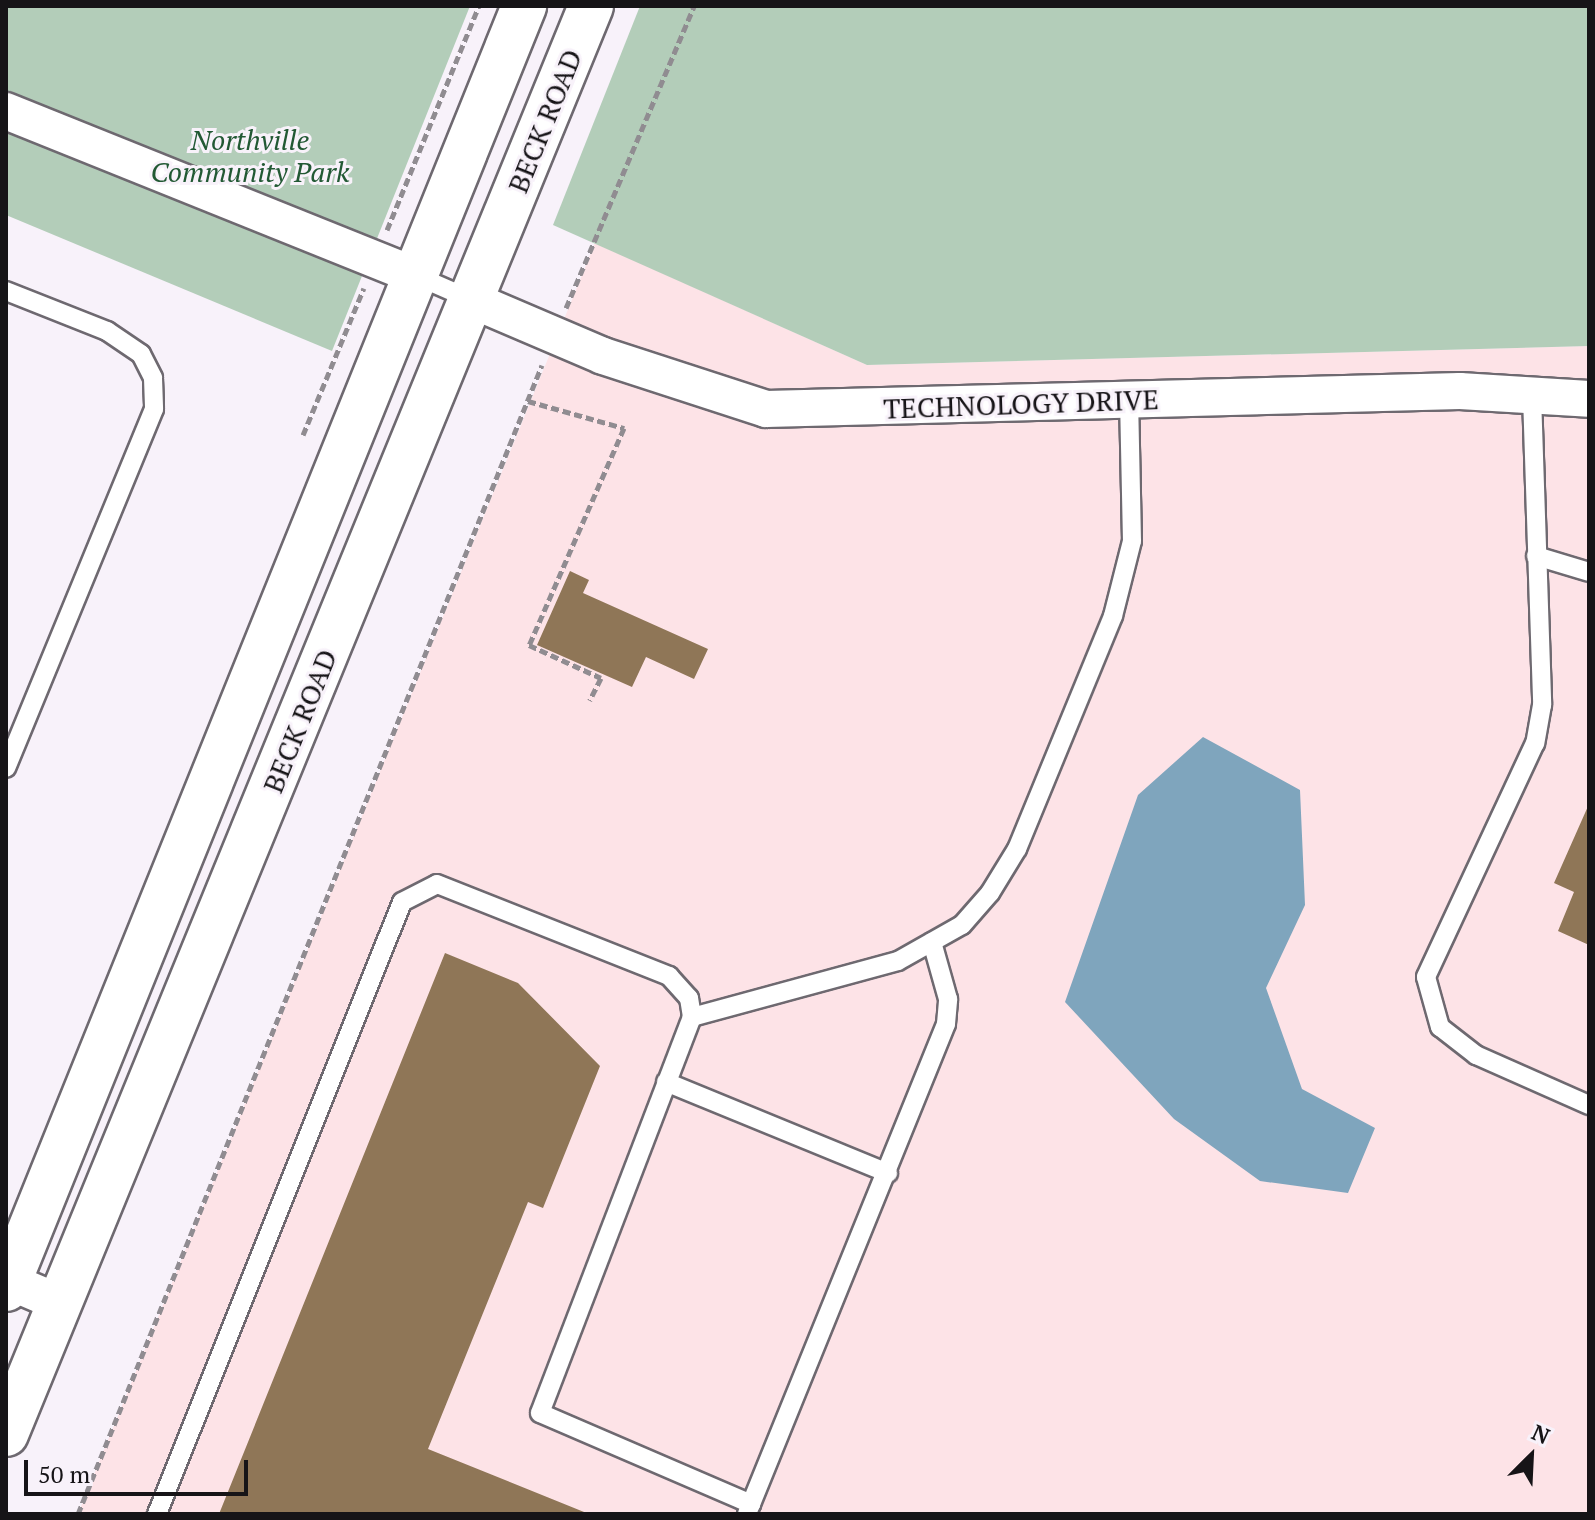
<!DOCTYPE html>
<html>
<head>
<meta charset="utf-8">
<style>
  body { margin:0 }
  #map { position:relative; width:1595px; height:1520px; overflow:hidden; background:#f8f2fa; font-family:"PT Serif",serif }
  div>[style] { position:absolute }
  .commercial>* { inset:0; background:#fde3e7 }
  .green>* { inset:0; background:#b3cdb9 }
  .water>* { inset:0; background:#7fa5bd }
  .building>* { inset:0; background:#8f7657 }
  .path>* { height:5px; margin-top:-2.5px; transform-origin:0; background:repeating-linear-gradient(90deg,#908c91 0 8px,transparent 0 12px) }
  .roads { filter:drop-shadow(2px 0 #6e6970) drop-shadow(-2px 0 #6e6970) drop-shadow(0 2px #6e6970) drop-shadow(0 -2px #6e6970) }
  .lane>* { height:18px; margin:-9px; padding:0 9px; transform-origin:9px; border-radius:9px; background:#fff }
  .street>* { height:36px; margin:-18px; padding:0 18px; transform-origin:18px; border-radius:18px; background:#fff }
  .secondary>* { height:44px; margin:-22px; padding:0 22px; transform-origin:22px; border-radius:22px; background:#fff }
  span { translate:-50% -50%; white-space:nowrap; text-align:center; line-height:1.15; -webkit-text-stroke:6px #f8f2fa; paint-order:stroke }
  .street-label { font-size:28px; color:#161417 }
  .park-label { font-size:28px; color:#225934; font-style:italic }
  .frame { position:absolute; inset:0; border:8px solid #161417; pointer-events:none }
  .north { position:absolute; left:1491px; top:1416px; width:80px; height:80px; -webkit-text-stroke:6px #f8f2fa; paint-order:stroke; rotate:24deg; font-size:22px; font-weight:700; line-height:32px; text-align:center; color:#161417 }
  .north::after { content:''; display:block; margin:auto; width:28px; height:36px; background:#161417; clip-path:polygon(50% 0,100% 100%,50% 72%,0 100%) }
  .scale { position:absolute; left:24px; top:1460px; width:224px; height:36px; box-sizing:border-box; border:4px solid #161417; border-top:0; padding-left:10px; font-size:24px; line-height:28px; white-space:nowrap; color:#161417; -webkit-text-stroke:6px #f8f2fa; paint-order:stroke }
</style>
</head>
<body>
<div id="map">
  <div class="commercial">
    <i style="clip-path:polygon(595px 243px,867px 365px,1589px 346px,1589px 1514px,78px 1514px)"></i>
  </div>
  <div class="green">
    <i style="clip-path:polygon(6px 6px,470px 6px,332px 351px,6px 215px)"></i>
    <i style="clip-path:polygon(640px 6px,1589px 6px,1589px 346px,867px 365px,553px 225px)"></i>
  </div>
  <div class="water">
    <i style="clip-path:polygon(1203px 737px,1300px 790px,1305px 905px,1266px 988px,1302px 1089px,1375px 1128px,1348px 1193px,1260px 1181px,1174px 1119px,1065px 1002px,1138px 795px)"></i>
  </div>
  <div class="building">
    <i style="clip-path:polygon(570px 571px,589px 580px,583px 593px,708px 649px,694px 679px,646px 657px,632px 687px,537px 645px)"></i>
    <i style="clip-path:polygon(1589px 804px,1589px 945px,1558px 931px,1574px 892px,1554px 883px)"></i>
    <i style="clip-path:polygon(445px 953px,518px 983px,600px 1066px,543px 1208px,528px 1202px,428px 1449px,589px 1514px,219px 1514px)"></i>
  </div>
  <div class="path">
    <i style="left:387px;top:230px;width:242px;rotate:-67.7deg"></i>
    <i style="left:566px;top:308px;width:328px;rotate:-67deg"></i>
    <i style="left:528px;top:401px;width:100px;rotate:15.7deg"></i>
    <i style="left:624px;top:428px;width:237px;rotate:113.6deg"></i>
    <i style="left:529px;top:645px;width:79px;rotate:24.6deg"></i>
    <i style="left:601px;top:678px;width:25px;rotate:117deg"></i>
    <i style="left:303px;top:435px;width:159px;rotate:-67.5deg"></i>
    <i style="left:78px;top:1514px;width:1239px;rotate:-68.01deg"></i>
  </div>
  <div class="roads">
    <div class="lane">
      <i style="left:417px;top:276px;width:60px;rotate:23.6deg"></i>
      <i style="left:6px;top:291px;width:109px;rotate:21.6deg"></i>
      <i style="left:107px;top:331px;width:41px;rotate:34.1deg"></i>
      <i style="left:141px;top:354px;width:27px;rotate:63deg"></i>
      <i style="left:153px;top:378px;width:31px;rotate:88deg"></i>
      <i style="left:154px;top:409px;width:388px;rotate:112.4deg"></i>
      <i style="left:1532px;top:396px;width:309px;rotate:88.1deg"></i>
      <i style="left:1542px;top:705px;width:39px;rotate:100deg"></i>
      <i style="left:1535px;top:743px;width:258px;rotate:115deg"></i>
      <i style="left:1426px;top:977px;width:52px;rotate:74.4deg"></i>
      <i style="left:1440px;top:1027px;width:46px;rotate:37.9deg"></i>
      <i style="left:1476px;top:1055px;width:124px;rotate:23.9deg"></i>
      <i style="left:1536px;top:556px;width:55px;rotate:16.8deg"></i>
      <i style="left:692px;top:1017px;width:213px;rotate:-15.2deg"></i>
      <i style="left:898px;top:961px;width:73px;rotate:-29.4deg"></i>
      <i style="left:962px;top:925px;width:43px;rotate:-48.8deg"></i>
      <i style="left:990px;top:893px;width:52px;rotate:-58.5deg"></i>
      <i style="left:1017px;top:849px;width:252px;rotate:-67.6deg"></i>
      <i style="left:1113px;top:616px;width:77px;rotate:-75.8deg"></i>
      <i style="left:1132px;top:541px;width:140px;rotate:-91.2deg"></i>
      <i style="left:666px;top:1082px;width:240px;rotate:22.3deg"></i>
      <i style="left:751px;top:1504px;width:518px;rotate:-67.89deg"></i>
      <i style="left:946px;top:1024px;width:25px;rotate:-85deg"></i>
      <i style="left:948px;top:999px;width:59px;rotate:-105.7deg"></i>
      <i style="left:157px;top:1514px;width:659px;rotate:-68.18deg"></i>
      <i style="left:402px;top:902px;width:39px;rotate:-27deg"></i>
      <i style="left:437px;top:884px;width:250px;rotate:21.6deg"></i>
      <i style="left:669px;top:976px;width:30px;rotate:48deg"></i>
      <i style="left:689px;top:998px;width:19px;rotate:81deg"></i>
      <i style="left:692px;top:1017px;width:424px;rotate:111deg"></i>
      <i style="left:540px;top:1413px;width:230px;rotate:23.3deg"></i>
      <i style="left:751px;top:1504px;width:11px;rotate:112deg"></i>
    </div>
    <div class="street">
      <i style="left:6px;top:111px;width:443px;rotate:21.9deg"></i>
      <i style="left:472px;top:300px;width:142px;rotate:23.1deg"></i>
      <i style="left:603px;top:356px;width:171px;rotate:18deg"></i>
      <i style="left:766px;top:409px;width:694px;rotate:-1.49deg"></i>
      <i style="left:1460px;top:391px;width:129px;rotate:3.5deg"></i>
      <i style="left:6px;top:1280px;width:59px;rotate:23.1deg"></i>
    </div>
    <div class="secondary">
      <i style="left:6px;top:1289px;width:1384px;rotate:-68.01deg"></i>
      <i style="left:6px;top:1434px;width:1543px;rotate:-67.72deg"></i>
    </div>
  </div>
  <div class="street-label">
    <span style="left:545px;top:121px;rotate:-68deg">BECK ROAD</span>
    <span style="left:1021px;top:404px;rotate:-2deg">TECHNOLOGY DRIVE</span>
    <span style="left:300px;top:721px;rotate:-68deg">BECK ROAD</span>
  </div>
  <div class="park-label">
    <span style="left:250px;top:156px">Northville<br>Community Park</span>
  </div>
  <div class="frame"></div>
  <div class="north">N</div>
  <div class="scale">50 m</div>
</div>
</body>
</html>
